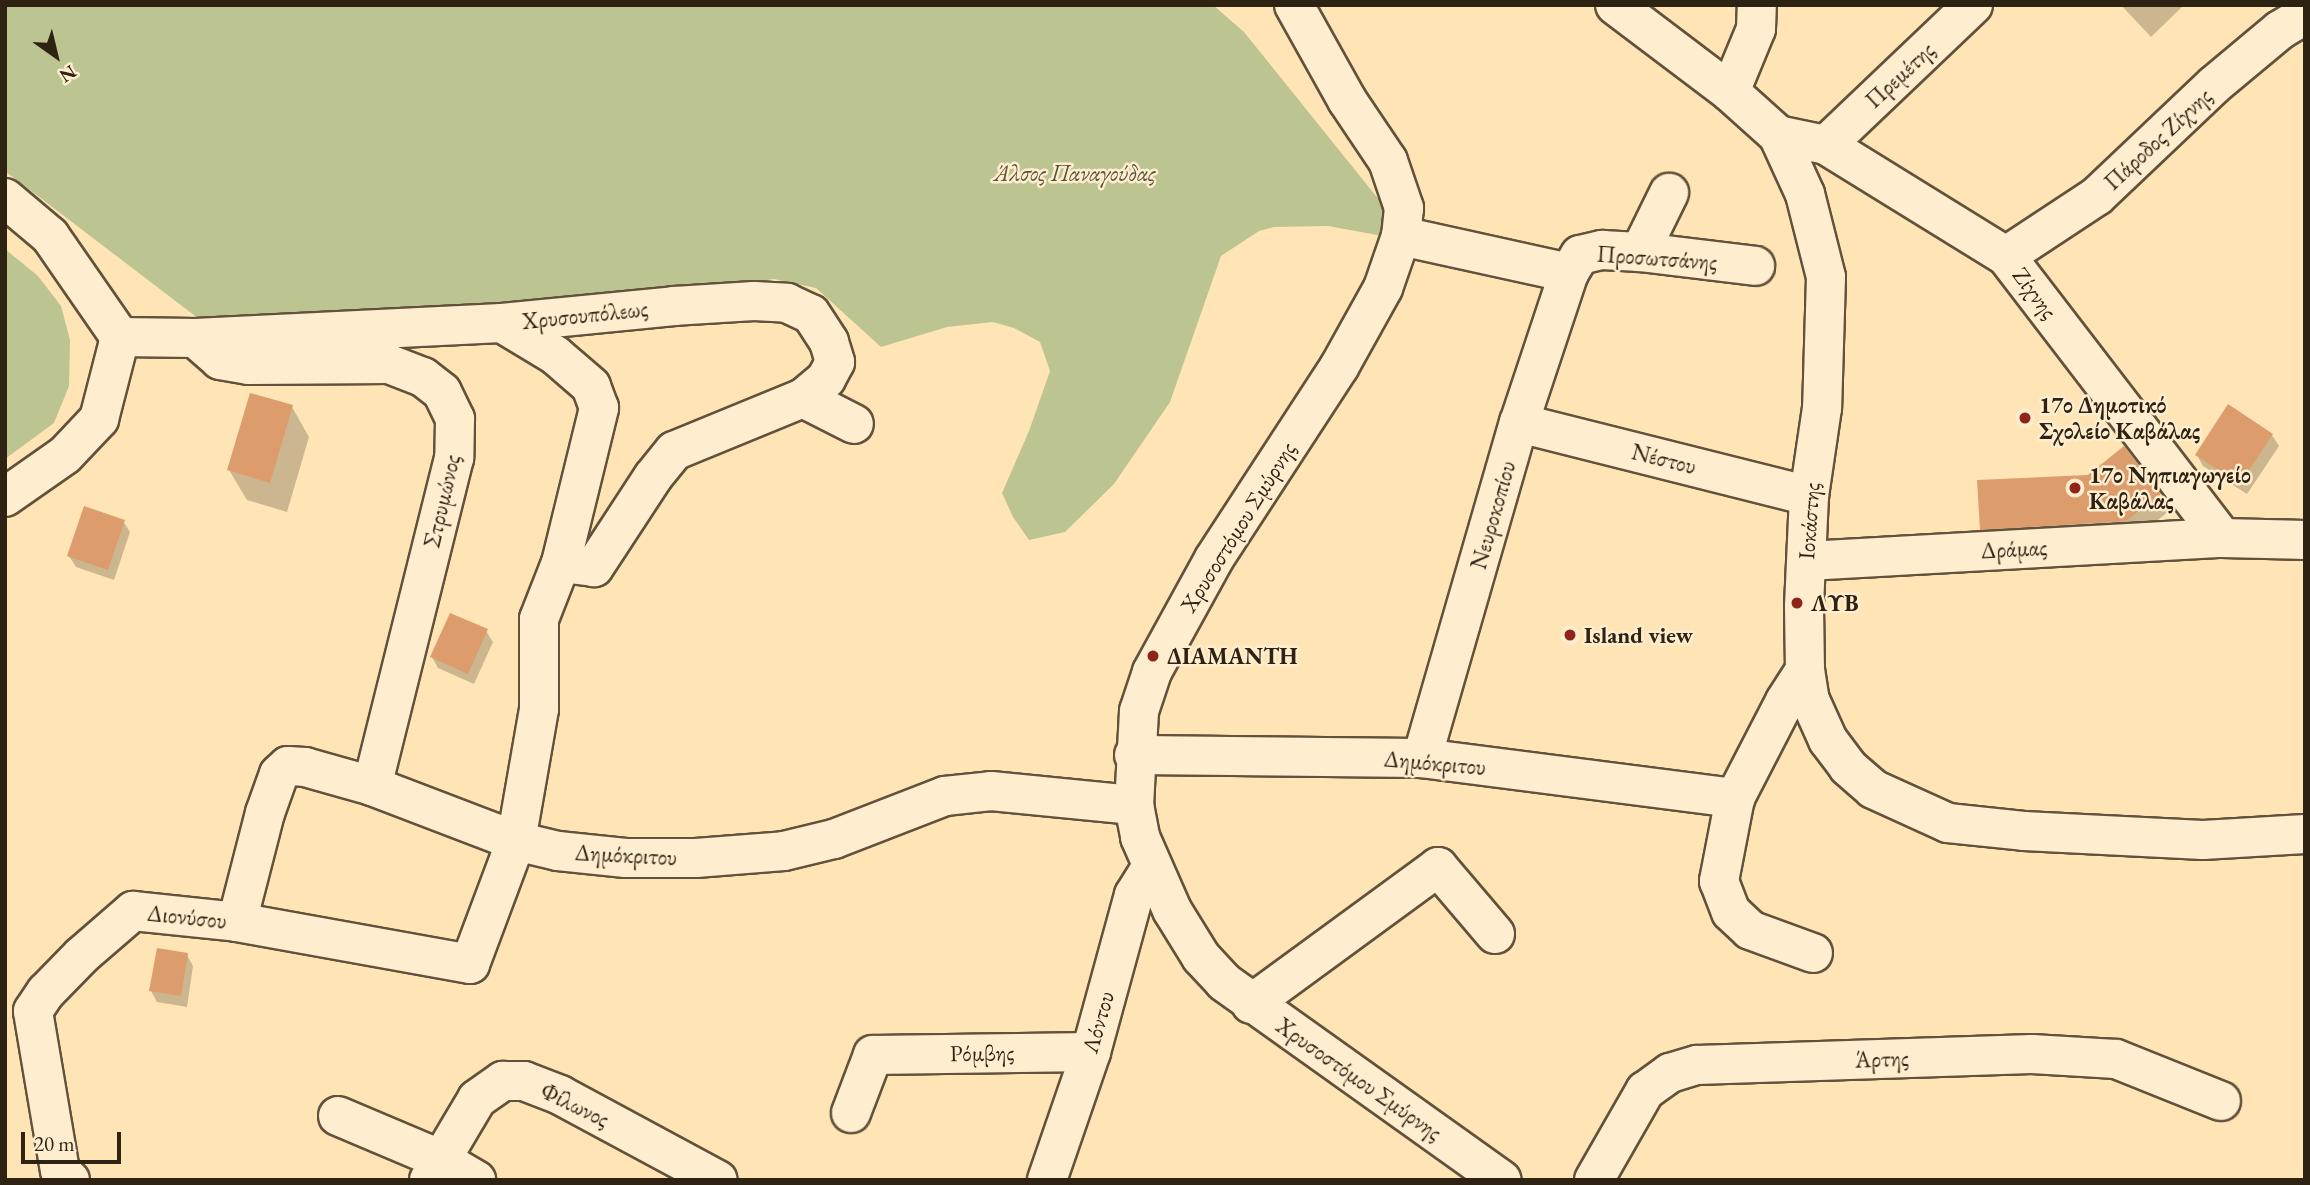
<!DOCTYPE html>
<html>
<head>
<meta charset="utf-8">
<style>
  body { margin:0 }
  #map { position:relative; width:2310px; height:1185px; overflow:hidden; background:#ffe4b5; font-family:"EB Garamond",serif }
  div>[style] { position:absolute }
  .green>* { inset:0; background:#bcc591 }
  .shadow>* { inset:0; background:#0003 }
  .building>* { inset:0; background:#dc9c6c }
  .roads { filter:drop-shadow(2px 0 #62523b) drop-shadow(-2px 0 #62523b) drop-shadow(0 2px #62523b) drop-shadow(0 -2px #62523b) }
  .minor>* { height:38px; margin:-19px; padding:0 19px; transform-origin:19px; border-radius:19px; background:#ffedcf }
  .dots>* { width:19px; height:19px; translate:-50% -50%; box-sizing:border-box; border:4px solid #ffedcf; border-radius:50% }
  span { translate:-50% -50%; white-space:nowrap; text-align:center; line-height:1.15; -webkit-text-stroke:5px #ffedcf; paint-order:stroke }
  .street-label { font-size:23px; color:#2e2212 }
  .park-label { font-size:23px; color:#595338; font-style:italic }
  .poi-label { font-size:23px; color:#2e2212; font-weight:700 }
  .left { translate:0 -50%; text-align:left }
  .frame { position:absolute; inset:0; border:7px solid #2e2212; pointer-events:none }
  .north { position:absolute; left:21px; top:21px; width:70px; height:70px; -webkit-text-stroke:5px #ffedcf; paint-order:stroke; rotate:146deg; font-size:19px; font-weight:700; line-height:28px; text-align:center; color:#2e2212 }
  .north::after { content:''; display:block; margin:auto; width:24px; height:32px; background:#2e2212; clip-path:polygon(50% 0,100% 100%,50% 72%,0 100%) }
  .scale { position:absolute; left:21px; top:1132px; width:100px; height:32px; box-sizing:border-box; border:4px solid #2e2212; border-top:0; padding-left:9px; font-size:21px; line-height:24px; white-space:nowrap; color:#2e2212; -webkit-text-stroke:5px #ffedcf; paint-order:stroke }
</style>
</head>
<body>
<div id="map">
  <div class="green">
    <i style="clip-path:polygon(5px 5px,1213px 5px,1244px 32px,1384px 206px,1385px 222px,1383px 236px,1328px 226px,1274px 227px,1259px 231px,1221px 256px,1170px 402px,1114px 484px,1065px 532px,1029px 540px,1013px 517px,1002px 493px,1029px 431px,1050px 371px,1040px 342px,1014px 328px,993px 322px,947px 327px,881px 347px,816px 288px,774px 279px,628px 296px,207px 325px,5px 171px)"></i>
    <i style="clip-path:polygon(5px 249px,38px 276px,61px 306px,70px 340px,69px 386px,54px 423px,5px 459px)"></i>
  </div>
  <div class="shadow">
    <i style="clip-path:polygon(2121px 5px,2184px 5px,2151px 37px)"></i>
    <i style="clip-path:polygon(292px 407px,309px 437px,287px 512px,247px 500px,229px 470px)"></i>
    <i style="clip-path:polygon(2272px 435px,2279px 446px,2247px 494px,2203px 466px,2197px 455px)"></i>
    <i style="clip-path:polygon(2088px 476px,2159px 495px,2169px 511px,2136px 538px,1991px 546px,1981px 529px)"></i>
    <i style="clip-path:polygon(123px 521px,130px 532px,114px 580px,76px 567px,69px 556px)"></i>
    <i style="clip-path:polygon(486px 631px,493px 642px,474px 684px,438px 668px,432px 657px)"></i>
    <i style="clip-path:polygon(187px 955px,193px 966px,187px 1007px,157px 1002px,151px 991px)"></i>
  </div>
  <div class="building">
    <i style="clip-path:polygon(250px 393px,293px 405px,270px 483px,227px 470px)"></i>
    <i style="clip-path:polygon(2228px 404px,2273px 434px,2240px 484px,2195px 455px)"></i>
    <i style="clip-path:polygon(2124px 446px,2161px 494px,2126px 521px,1980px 530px,1977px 480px,2088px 475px)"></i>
    <i style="clip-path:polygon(84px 506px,125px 520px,108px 570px,67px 556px)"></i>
    <i style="clip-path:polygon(450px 613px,488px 629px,468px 674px,430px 657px)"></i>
    <i style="clip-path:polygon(157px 948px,188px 953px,181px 996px,149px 991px)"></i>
  </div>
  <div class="roads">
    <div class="minor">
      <i style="left:1294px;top:5px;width:109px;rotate:60.8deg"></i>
      <i style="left:1347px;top:100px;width:73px;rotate:56.1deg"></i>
      <i style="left:1388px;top:161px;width:50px;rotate:71.2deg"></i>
      <i style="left:1404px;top:208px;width:28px;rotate:96deg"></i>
      <i style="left:1401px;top:236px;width:55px;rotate:109.1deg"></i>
      <i style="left:1383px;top:288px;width:90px;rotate:119.1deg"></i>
      <i style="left:1339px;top:367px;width:229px;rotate:123.1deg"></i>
      <i style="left:1214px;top:559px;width:129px;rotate:118.8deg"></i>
      <i style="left:1152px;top:672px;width:41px;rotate:108.4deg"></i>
      <i style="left:1139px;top:711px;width:94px;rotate:93deg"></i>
      <i style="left:1134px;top:805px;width:33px;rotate:79deg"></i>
      <i style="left:1140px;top:837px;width:80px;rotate:66.3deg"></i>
      <i style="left:1172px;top:910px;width:55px;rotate:58.3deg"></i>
      <i style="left:1201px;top:957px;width:34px;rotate:47deg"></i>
      <i style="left:1224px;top:982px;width:341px;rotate:35.5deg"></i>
      <i style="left:1615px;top:5px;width:144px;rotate:37.1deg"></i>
      <i style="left:1730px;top:92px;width:64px;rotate:41.9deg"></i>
      <i style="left:1778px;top:135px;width:65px;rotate:65.4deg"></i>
      <i style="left:1805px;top:194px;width:86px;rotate:75.8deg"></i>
      <i style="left:1826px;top:277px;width:131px;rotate:91.7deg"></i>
      <i style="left:1822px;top:408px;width:89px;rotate:98.4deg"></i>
      <i style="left:1809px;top:496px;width:111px;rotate:92.6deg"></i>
      <i style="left:1804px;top:607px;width:63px;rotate:89.1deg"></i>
      <i style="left:1805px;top:670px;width:30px;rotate:81deg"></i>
      <i style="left:1810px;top:700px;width:44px;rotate:65.8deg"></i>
      <i style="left:1828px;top:740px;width:34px;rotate:53deg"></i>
      <i style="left:1848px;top:767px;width:33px;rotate:41deg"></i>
      <i style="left:1873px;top:789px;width:82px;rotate:24.4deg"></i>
      <i style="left:1948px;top:823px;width:76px;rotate:6deg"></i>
      <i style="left:2024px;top:831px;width:179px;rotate:2.9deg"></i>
      <i style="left:2203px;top:840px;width:102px;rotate:-3.4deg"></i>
      <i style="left:1730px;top:92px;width:68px;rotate:-67.6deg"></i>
      <i style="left:1756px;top:29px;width:24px;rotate:-88deg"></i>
      <i style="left:1778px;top:135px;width:49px;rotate:11.8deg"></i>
      <i style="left:1826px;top:145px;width:211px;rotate:31.7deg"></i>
      <i style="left:2006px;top:256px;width:355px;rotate:52.5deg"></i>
      <i style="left:1826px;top:145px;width:203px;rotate:-43.6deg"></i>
      <i style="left:5px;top:198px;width:59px;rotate:40.2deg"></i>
      <i style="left:50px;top:236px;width:123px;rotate:55.3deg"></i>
      <i style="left:1401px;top:236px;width:172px;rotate:12.4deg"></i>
      <i style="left:1640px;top:252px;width:66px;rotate:-63.8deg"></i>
      <i style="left:2006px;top:256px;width:109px;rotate:-33.4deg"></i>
      <i style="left:2097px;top:196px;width:161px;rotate:-43.5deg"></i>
      <i style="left:2214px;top:85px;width:86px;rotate:-39.8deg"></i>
      <i style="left:2280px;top:30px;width:29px;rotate:-31deg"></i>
      <i style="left:120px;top:337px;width:75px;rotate:0.8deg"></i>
      <i style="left:195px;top:338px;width:307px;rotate:-2.8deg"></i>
      <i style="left:502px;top:323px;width:173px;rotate:-5.6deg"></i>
      <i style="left:674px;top:306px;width:80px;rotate:-3.6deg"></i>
      <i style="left:754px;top:301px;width:33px;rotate:3deg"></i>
      <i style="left:787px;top:303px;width:26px;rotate:25deg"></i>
      <i style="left:811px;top:314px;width:33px;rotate:57deg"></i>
      <i style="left:829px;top:342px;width:21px;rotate:73deg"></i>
      <i style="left:835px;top:362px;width:19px;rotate:118deg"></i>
      <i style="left:826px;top:379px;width:30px;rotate:140deg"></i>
      <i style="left:803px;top:398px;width:139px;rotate:157.7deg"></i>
      <i style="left:674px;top:451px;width:33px;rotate:129deg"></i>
      <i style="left:653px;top:477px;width:108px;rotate:123.2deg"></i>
      <i style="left:594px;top:567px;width:33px;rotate:-173deg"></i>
      <i style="left:195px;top:338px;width:33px;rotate:41deg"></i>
      <i style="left:220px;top:360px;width:28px;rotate:10deg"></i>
      <i style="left:248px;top:365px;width:141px;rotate:-0.4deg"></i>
      <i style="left:389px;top:364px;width:36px;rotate:21deg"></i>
      <i style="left:423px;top:377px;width:24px;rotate:38deg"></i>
      <i style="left:442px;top:392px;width:30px;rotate:64deg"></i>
      <i style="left:455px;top:419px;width:39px;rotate:91deg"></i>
      <i style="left:454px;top:458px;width:338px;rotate:104deg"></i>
      <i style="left:803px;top:398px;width:57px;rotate:27deg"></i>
      <i style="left:1519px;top:423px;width:299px;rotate:14.1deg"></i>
      <i style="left:5px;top:497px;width:73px;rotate:-35deg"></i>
      <i style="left:65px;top:455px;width:50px;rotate:-46.6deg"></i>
      <i style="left:99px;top:419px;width:85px;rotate:-75.6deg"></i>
      <i style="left:1807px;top:561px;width:416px;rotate:-3.2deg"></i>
      <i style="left:2222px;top:538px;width:83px;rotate:1.4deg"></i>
      <i style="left:1134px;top:755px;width:288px;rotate:0.6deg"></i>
      <i style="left:1422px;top:758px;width:316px;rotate:7.3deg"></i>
      <i style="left:1735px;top:798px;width:109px;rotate:-62.7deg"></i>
      <i style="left:1785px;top:701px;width:37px;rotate:-57deg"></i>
      <i style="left:1422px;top:758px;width:349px;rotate:-73.9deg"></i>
      <i style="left:1519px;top:423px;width:158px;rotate:-71.6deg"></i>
      <i style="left:1569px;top:273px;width:21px;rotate:-59deg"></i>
      <i style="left:1580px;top:255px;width:23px;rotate:-13deg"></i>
      <i style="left:1602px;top:250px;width:38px;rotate:3deg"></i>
      <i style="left:1640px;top:252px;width:116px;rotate:6.9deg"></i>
      <i style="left:1735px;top:798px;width:85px;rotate:100.9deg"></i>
      <i style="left:1719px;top:881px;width:33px;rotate:69deg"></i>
      <i style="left:1731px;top:912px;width:26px;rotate:43deg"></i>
      <i style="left:1750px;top:930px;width:67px;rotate:20.1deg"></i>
      <i style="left:237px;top:922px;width:113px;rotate:-75.6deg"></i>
      <i style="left:265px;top:813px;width:41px;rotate:-70.3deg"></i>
      <i style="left:279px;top:774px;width:12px;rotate:-42deg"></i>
      <i style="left:288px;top:766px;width:17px;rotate:3deg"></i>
      <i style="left:305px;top:767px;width:70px;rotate:15.8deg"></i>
      <i style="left:372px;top:786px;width:154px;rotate:20.9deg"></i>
      <i style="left:516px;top:841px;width:43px;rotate:13.4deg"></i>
      <i style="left:558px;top:851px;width:68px;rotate:5.9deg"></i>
      <i style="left:626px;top:858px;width:70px"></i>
      <i style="left:696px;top:858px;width:88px;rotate:-4.5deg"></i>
      <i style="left:784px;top:851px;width:51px;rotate:-13.5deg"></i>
      <i style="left:834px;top:839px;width:119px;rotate:-21.2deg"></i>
      <i style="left:945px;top:796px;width:46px;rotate:-6.2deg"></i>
      <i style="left:991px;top:791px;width:144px;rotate:5.6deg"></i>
      <i style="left:1251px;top:1004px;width:232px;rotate:-36.2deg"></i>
      <i style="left:1438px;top:867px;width:88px;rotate:49.6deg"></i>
      <i style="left:851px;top:1113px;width:62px;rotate:-69.2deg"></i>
      <i style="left:873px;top:1055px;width:218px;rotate:-0.8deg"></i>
      <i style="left:338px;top:1116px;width:111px;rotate:22.9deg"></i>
      <i style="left:440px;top:1159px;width:42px;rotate:30.3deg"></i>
      <i style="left:70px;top:1180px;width:13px;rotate:-138deg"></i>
      <i style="left:60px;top:1171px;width:162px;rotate:-99.6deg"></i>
      <i style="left:33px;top:1011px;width:23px;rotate:-56deg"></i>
      <i style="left:46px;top:992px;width:50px;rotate:-45.8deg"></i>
      <i style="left:81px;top:956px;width:69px;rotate:-40.9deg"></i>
      <i style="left:133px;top:911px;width:105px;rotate:6deg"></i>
      <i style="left:237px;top:922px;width:237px;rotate:10.2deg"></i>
      <i style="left:470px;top:964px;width:131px;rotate:-69.5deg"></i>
      <i style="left:516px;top:841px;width:134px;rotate:-80.1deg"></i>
      <i style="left:539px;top:709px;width:90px;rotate:-90deg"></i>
      <i style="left:539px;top:619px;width:60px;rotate:-68.6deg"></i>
      <i style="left:561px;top:563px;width:160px;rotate:-76.2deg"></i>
      <i style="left:599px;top:408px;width:23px;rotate:-110deg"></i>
      <i style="left:591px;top:386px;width:48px;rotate:-139.3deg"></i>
      <i style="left:555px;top:355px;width:62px;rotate:-148.9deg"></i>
      <i style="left:429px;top:1180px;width:94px;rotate:-59.3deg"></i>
      <i style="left:477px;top:1099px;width:32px;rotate:-35deg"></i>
      <i style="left:503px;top:1081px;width:21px"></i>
      <i style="left:524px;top:1081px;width:39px;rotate:21deg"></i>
      <i style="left:560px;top:1095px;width:179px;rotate:28.3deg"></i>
      <i style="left:1047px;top:1180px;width:135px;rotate:-71deg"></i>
      <i style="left:1091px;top:1052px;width:163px;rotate:-74.7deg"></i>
      <i style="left:1134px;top:895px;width:34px;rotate:-58deg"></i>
      <i style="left:1594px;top:1180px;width:103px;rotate:-60.2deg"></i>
      <i style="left:1645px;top:1091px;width:31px;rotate:-36deg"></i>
      <i style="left:1670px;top:1073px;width:28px;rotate:-17deg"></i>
      <i style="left:1697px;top:1065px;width:335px;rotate:-1.9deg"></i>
      <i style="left:2032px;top:1054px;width:84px;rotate:3.4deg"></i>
      <i style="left:2116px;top:1059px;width:113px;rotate:21.8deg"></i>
    </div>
  </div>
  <div class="dots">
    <i style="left:2025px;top:418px;background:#8f2418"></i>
    <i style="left:2075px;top:488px;background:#8f2418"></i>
    <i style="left:1797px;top:603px;background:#8f2418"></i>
    <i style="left:1570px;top:635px;background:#8f2418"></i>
    <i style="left:1153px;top:656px;background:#8f2418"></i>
  </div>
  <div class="street-label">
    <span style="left:1900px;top:75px;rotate:-43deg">Πρεμέτης</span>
    <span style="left:2158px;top:139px;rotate:-43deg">Πάροδος Ζίχνης</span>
    <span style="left:1657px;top:258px;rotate:4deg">Προσωτσάνης</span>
    <span style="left:2035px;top:293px;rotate:53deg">Ζίχνης</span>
    <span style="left:585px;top:315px;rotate:-6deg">Χρυσουπόλεως</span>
    <span style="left:1664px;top:459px;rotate:14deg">Νέστου</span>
    <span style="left:442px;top:501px;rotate:-77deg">Στρυμώνος</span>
    <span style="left:1493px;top:515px;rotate:-74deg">Νευροκοπίου</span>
    <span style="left:1809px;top:521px;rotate:-86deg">Ιοκάστης</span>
    <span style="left:1238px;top:527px;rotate:-58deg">Χρυσοστόμου Σμύρνης</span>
    <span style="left:2014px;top:549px;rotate:-3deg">Δράμας</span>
    <span style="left:1435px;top:763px;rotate:5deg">Δημόκριτου</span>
    <span style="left:626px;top:855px;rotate:3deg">Δημόκριτου</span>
    <span style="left:187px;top:917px;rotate:6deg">Διονύσου</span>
    <span style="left:1098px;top:1022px;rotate:-74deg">Λόντου</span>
    <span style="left:982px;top:1053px;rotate:-1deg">Ρόμβης</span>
    <span style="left:1882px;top:1059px;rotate:-2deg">Άρτης</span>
    <span style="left:1359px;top:1079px;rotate:35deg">Χρυσοστόμου Σμύρνης</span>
    <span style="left:575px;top:1105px;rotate:26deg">Φίλωνος</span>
  </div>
  <div class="park-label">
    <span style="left:1075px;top:173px">Άλσος Παναγούδας</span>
  </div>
  <div class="poi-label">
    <span class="left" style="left:2039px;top:418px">17ο Δημοτικό<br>Σχολείο Καβάλας</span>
    <span class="left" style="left:2089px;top:488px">17ο Νηπιαγωγείο<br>Καβάλας</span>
    <span class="left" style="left:1811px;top:603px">ΛΥΒ</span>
    <span class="left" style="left:1584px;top:635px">Island view</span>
    <span class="left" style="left:1167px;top:656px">ΔΙΑΜΑΝΤΗ</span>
  </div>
  <div class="frame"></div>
  <div class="north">N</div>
  <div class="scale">20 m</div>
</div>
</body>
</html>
